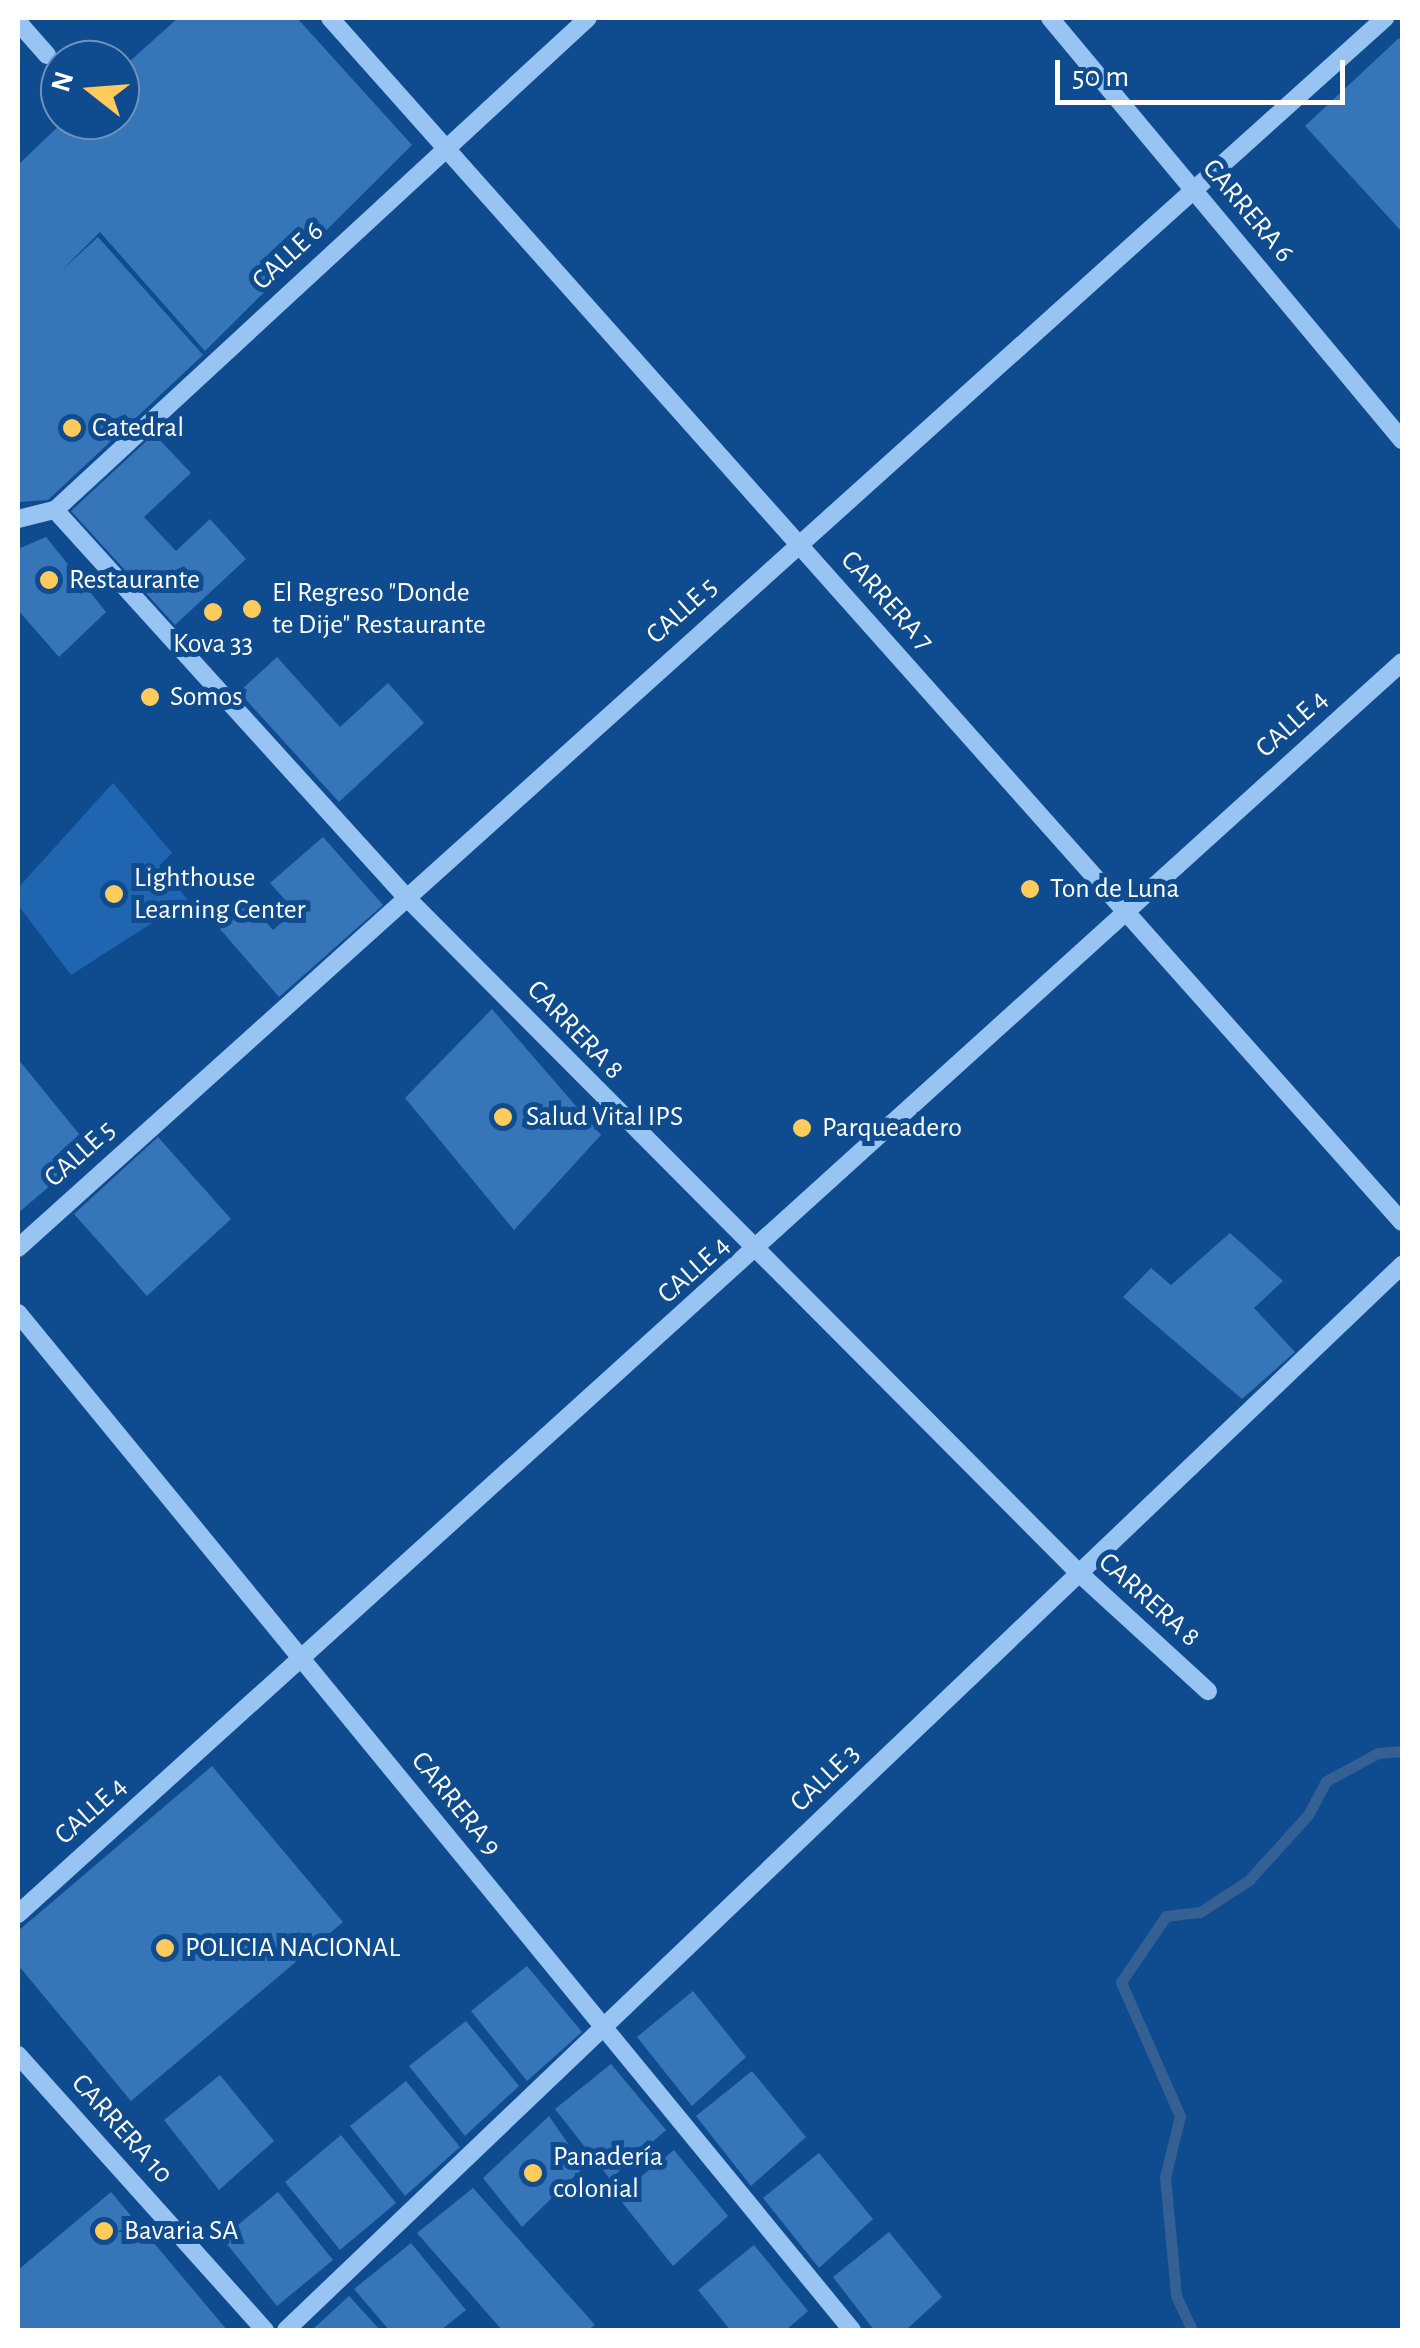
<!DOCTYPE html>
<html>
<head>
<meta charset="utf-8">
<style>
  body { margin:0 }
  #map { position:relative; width:1420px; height:2348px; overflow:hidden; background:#0f4b8f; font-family:"Alegreya Sans",sans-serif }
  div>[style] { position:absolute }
  .green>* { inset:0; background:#2065af }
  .stream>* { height:11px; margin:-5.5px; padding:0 5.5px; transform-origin:5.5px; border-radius:5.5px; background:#346093 }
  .building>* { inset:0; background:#3775b9 }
  .minor>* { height:18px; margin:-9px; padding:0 9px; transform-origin:9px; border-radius:9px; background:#98c4f3 }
  .dots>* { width:28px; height:28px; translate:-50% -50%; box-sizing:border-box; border:5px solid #0f4b8f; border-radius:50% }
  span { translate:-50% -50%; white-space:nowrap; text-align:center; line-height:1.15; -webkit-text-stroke:10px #0f4b8f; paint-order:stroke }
  .street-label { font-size:28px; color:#fff }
  .poi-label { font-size:28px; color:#fff }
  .left { translate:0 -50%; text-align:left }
  .frame { position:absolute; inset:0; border:20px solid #fff; pointer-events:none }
  .north { position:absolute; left:40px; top:40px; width:100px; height:100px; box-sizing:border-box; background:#0f4b8f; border:2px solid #6f93bc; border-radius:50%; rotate:287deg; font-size:28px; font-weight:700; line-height:40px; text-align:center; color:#fff }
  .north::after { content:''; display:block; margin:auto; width:35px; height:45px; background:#ffcb5a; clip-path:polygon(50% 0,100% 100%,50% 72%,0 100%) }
  .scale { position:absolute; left:1055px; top:60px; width:290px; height:45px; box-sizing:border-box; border:5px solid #fff; border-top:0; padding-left:12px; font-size:30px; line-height:35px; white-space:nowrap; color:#fff; -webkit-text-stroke:8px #0f4b8f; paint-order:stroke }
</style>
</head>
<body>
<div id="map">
  <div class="green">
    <i style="clip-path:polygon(113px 783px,172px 853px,159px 866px,188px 900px,71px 975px,18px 905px,18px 888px)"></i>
  </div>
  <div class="stream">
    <i style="left:1192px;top:2330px;width:38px;rotate:-115deg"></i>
    <i style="left:1176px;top:2295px;width:119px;rotate:-95.3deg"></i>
    <i style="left:1165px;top:2177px;width:63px;rotate:-76.2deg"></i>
    <i style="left:1180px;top:2116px;width:146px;rotate:-113.8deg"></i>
    <i style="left:1121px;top:1982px;width:80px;rotate:-55.7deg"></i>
    <i style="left:1166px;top:1916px;width:34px;rotate:-7deg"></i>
    <i style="left:1200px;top:1912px;width:59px;rotate:-33.1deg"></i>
    <i style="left:1249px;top:1880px;width:88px;rotate:-47.8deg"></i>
    <i style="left:1308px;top:1815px;width:38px;rotate:-62deg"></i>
    <i style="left:1326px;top:1781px;width:59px;rotate:-28.3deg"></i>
    <i style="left:1378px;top:1753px;width:24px;rotate:-5deg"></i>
  </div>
  <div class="building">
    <i style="clip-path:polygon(178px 18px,297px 18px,412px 145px,205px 351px,100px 232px,60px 272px,98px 237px,203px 355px,48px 500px,18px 502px,18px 165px,65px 120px,120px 120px,120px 70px)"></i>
    <i style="clip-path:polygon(1399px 38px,1402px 42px,1402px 232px,1305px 126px)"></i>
    <i style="clip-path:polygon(154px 434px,191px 473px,144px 517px,176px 551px,210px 519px,246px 559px,175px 625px,71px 511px)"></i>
    <i style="clip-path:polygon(46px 537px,106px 612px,59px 657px,18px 610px,18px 549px)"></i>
    <i style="clip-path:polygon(277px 657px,340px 727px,388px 683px,424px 723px,339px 802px,239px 692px)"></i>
    <i style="clip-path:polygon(323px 837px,383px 905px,279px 997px,220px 929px,249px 903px,273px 930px,295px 911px,270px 883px)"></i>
    <i style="clip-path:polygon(492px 1009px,601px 1135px,514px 1230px,405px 1098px)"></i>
    <i style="clip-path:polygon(18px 1059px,92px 1150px,18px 1213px)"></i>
    <i style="clip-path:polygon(158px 1137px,231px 1219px,147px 1296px,74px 1214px)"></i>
    <i style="clip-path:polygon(1230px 1233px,1283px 1281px,1254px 1308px,1295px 1352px,1242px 1399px,1123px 1297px,1151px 1268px,1171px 1285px)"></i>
    <i style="clip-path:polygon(212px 1766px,343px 1922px,131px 2101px,18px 1965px,18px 1931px)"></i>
    <i style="clip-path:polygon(527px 1966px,582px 2032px,527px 2081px,471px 2011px)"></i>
    <i style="clip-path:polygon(693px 1991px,746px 2057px,692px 2106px,637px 2037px)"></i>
    <i style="clip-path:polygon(466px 2021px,519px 2086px,465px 2136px,409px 2066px)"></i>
    <i style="clip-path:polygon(611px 2064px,666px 2130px,610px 2179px,555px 2109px)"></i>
    <i style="clip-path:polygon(752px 2071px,806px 2137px,751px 2186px,696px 2116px)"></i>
    <i style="clip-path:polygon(220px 2075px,274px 2141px,219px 2190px,164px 2120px)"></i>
    <i style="clip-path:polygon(406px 2081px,460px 2147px,405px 2196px,350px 2126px)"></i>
    <i style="clip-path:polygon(549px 2116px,584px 2167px,522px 2227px,483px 2178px)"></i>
    <i style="clip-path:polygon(341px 2135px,396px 2203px,340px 2250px,285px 2182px)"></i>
    <i style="clip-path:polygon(674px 2150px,728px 2216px,673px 2266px,617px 2196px)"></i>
    <i style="clip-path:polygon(819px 2153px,873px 2219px,819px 2268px,763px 2198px)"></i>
    <i style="clip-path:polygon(473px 2188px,595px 2325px,588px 2330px,502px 2330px,417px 2233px)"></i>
    <i style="clip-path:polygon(111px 2192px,227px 2330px,18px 2330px,18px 2270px)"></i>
    <i style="clip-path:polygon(278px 2192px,333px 2260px,277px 2306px,222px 2238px)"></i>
    <i style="clip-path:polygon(889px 2232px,942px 2297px,906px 2330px,874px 2330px,833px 2277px)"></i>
    <i style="clip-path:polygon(411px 2243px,466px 2310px,441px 2330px,389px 2330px,354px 2289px)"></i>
    <i style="clip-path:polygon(754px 2245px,808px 2311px,786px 2330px,730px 2330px,698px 2290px)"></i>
    <i style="clip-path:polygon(349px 2296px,380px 2330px,312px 2330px)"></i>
  </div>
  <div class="minor">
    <i style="left:330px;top:18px;width:1612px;rotate:48.32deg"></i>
    <i style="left:1050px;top:18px;width:550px;rotate:50.17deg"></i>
    <i style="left:18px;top:22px;width:44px;rotate:48.7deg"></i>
    <i style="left:55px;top:510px;width:522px;rotate:47.79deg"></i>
    <i style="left:406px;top:897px;width:954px;rotate:45.13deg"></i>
    <i style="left:1079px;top:1573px;width:175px;rotate:42.5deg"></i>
    <i style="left:18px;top:519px;width:38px;rotate:-14deg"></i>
    <i style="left:55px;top:510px;width:725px;rotate:-42.71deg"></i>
    <i style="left:18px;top:1248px;width:1839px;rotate:-41.98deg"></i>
    <i style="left:18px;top:1313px;width:1315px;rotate:50.65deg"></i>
    <i style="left:18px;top:1914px;width:1866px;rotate:-42.13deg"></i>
    <i style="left:18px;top:2055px;width:370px;rotate:48.1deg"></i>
    <i style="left:286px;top:2330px;width:1543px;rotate:-43.66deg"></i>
  </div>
  <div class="dots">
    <i style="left:72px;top:428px;background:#ffcb5a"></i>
    <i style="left:49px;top:580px;background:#ffcb5a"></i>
    <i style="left:252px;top:609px;background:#ffcb5a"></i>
    <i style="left:213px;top:612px;background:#ffcb5a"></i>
    <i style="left:150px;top:697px;background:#ffcb5a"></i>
    <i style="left:1030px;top:889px;background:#ffcb5a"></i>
    <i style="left:114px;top:894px;background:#ffcb5a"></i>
    <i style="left:503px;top:1117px;background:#ffcb5a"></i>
    <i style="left:802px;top:1128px;background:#ffcb5a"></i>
    <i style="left:165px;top:1948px;background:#ffcb5a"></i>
    <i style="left:533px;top:2173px;background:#ffcb5a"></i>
    <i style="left:104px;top:2231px;background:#ffcb5a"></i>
  </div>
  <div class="street-label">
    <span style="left:1248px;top:211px;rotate:50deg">CARRERA 6</span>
    <span style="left:288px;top:256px;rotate:-43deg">CALLE 6</span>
    <span style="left:887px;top:601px;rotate:48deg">CARRERA 7</span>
    <span style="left:682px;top:611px;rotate:-42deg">CALLE 5</span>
    <span style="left:1292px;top:724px;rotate:-42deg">CALLE 4</span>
    <span style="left:575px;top:1030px;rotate:46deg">CARRERA 8</span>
    <span style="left:80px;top:1154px;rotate:-42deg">CALLE 5</span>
    <span style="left:694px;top:1270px;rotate:-42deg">CALLE 4</span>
    <span style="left:1149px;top:1600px;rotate:42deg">CARRERA 8</span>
    <span style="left:825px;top:1778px;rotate:-44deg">CALLE 3</span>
    <span style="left:456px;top:1804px;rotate:51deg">CARRERA 9</span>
    <span style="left:91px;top:1811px;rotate:-42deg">CALLE 4</span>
    <span style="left:122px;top:2129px;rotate:48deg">CARRERA 10</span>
  </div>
  <div class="poi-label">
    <span class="left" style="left:92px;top:428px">Catedral</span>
    <span class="left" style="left:69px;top:580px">Restaurante</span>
    <span class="left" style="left:272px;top:609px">El Regreso "Donde<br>te Dije" Restaurante</span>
    <span style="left:213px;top:644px">Kova 33</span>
    <span class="left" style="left:170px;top:697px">Somos</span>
    <span class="left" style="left:134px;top:894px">Lighthouse<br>Learning Center</span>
    <span class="left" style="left:1050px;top:889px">Ton de Luna</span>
    <span class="left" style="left:526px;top:1117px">Salud Vital IPS</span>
    <span class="left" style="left:822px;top:1128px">Parqueadero</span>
    <span class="left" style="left:185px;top:1948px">POLICIA NACIONAL</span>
    <span class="left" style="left:553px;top:2173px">Panadería<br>colonial</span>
    <span class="left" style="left:124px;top:2231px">Bavaria SA</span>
  </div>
  <div class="frame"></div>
  <div class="north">N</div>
  <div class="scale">50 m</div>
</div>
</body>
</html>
